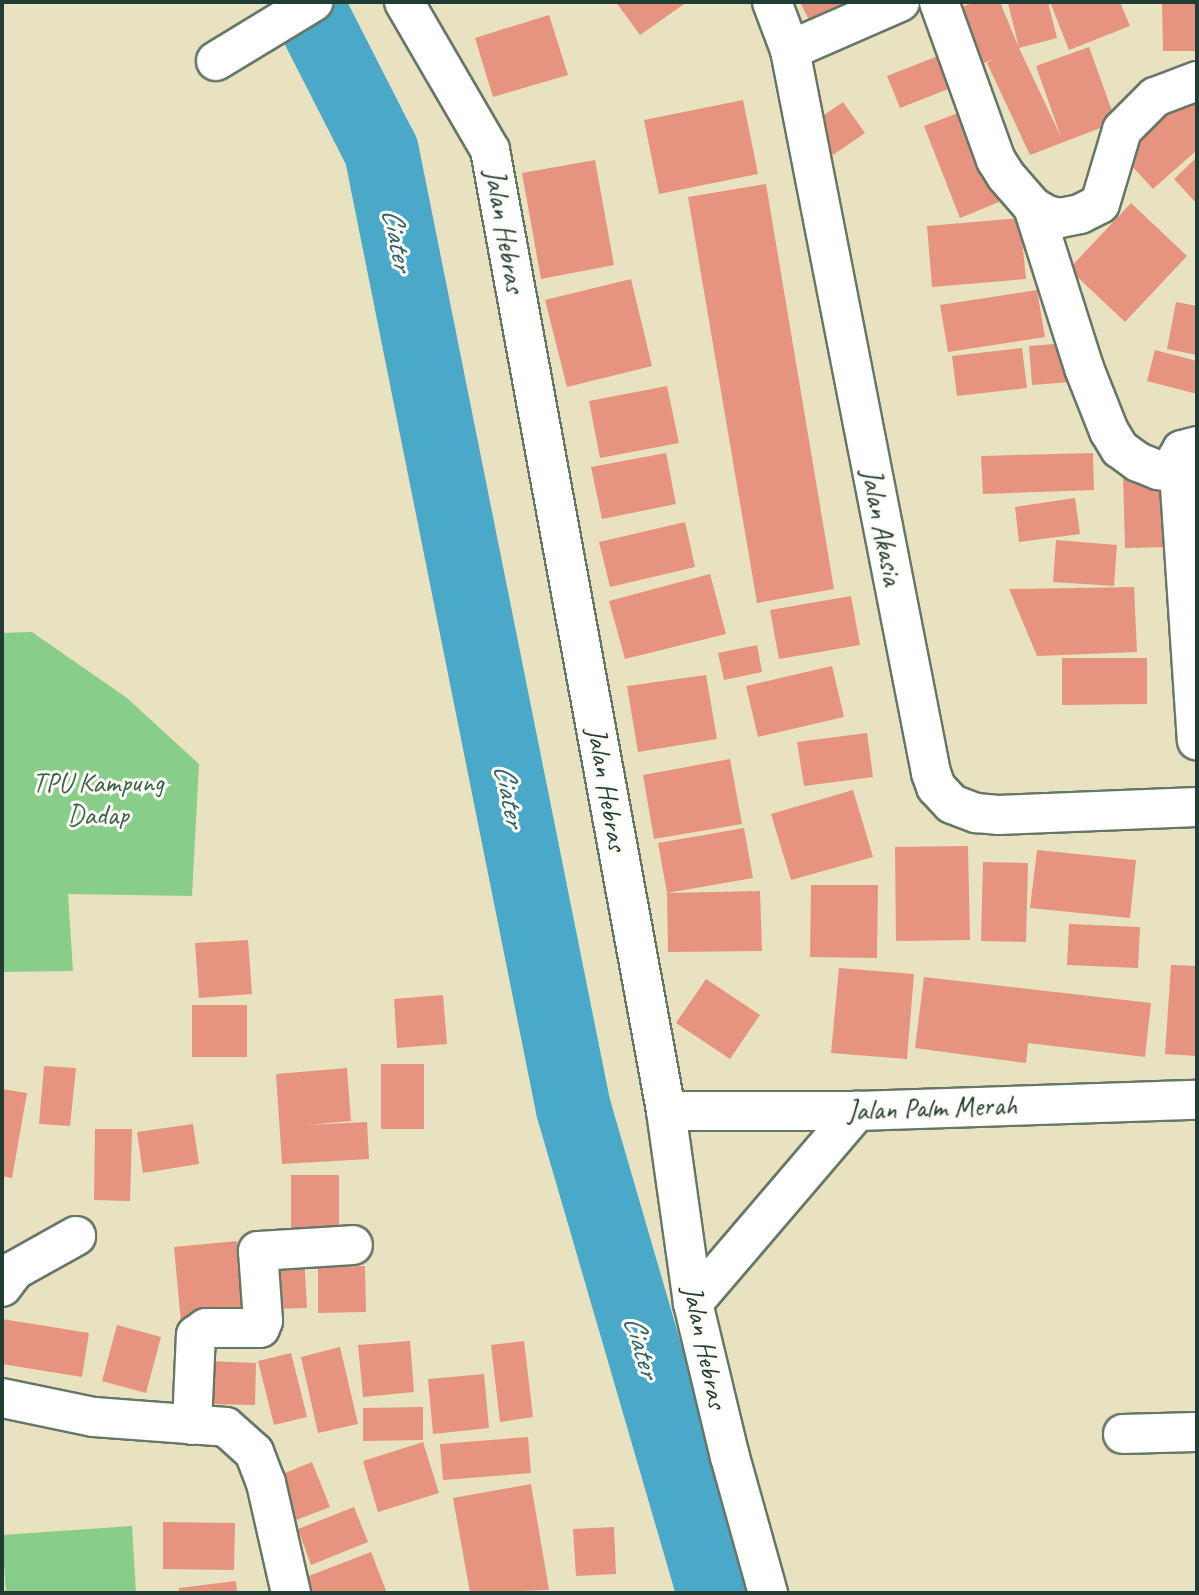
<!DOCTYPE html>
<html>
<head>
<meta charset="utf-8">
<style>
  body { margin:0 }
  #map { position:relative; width:1199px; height:1595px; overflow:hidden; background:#e8e2c0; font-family:Caveat,sans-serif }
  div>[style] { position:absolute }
  .green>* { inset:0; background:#89ce88 }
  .river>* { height:75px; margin:-37.5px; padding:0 37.5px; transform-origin:37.5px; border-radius:37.5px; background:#4aa8c8 }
  .building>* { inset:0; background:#e6947f }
  .roads { filter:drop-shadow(2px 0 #657765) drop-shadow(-2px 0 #657765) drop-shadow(0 2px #657765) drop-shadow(0 -2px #657765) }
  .minor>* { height:38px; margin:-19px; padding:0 19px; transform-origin:19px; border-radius:19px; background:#fff }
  span { translate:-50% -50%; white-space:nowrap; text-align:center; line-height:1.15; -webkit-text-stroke:6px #fdfcf7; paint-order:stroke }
  .street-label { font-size:28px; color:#1f3d34 }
  .park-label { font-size:28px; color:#3a6149 }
  .water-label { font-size:30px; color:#2e6268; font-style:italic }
  .frame { position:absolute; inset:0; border:4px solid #1f3d34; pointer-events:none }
</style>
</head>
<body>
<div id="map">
  <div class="green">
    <i style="clip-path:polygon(32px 632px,127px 698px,199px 764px,192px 896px,68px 894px,73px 971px,2px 972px,2px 633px)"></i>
    <i style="clip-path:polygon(132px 1526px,136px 1593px,6px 1593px,2px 1535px)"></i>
  </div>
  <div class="river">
    <i style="left:305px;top:2px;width:167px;rotate:63deg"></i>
    <i style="left:381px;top:151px;width:976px;rotate:78.66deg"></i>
    <i style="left:573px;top:1108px;width:505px;rotate:73.79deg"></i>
  </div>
  <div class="building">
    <i style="clip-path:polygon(616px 2px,687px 2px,640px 35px)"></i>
    <i style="clip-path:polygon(800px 2px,849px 2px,809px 20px)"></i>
    <i style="clip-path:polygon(975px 2px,1000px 2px,1019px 48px,1008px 3px,1048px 2px,1057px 38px,1019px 48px,1061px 137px,1036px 66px,1089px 47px,1116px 122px,1030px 155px,987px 63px,993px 59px,978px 66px,954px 10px)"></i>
    <i style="clip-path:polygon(1050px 2px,1120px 2px,1130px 26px,1069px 50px)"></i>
    <i style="clip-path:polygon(1162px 2px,1197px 2px,1197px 51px,1163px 51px)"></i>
    <i style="clip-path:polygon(549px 15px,568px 75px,493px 97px,475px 38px)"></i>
    <i style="clip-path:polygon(943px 54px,956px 86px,900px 108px,887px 76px)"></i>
    <i style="clip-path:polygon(1197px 84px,1197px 150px,1153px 189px,1120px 153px)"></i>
    <i style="clip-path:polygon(743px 100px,758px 174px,659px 194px,644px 120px)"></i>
    <i style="clip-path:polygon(843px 102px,865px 133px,833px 155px,811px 124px)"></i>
    <i style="clip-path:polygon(963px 111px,999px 202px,960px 218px,924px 126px)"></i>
    <i style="clip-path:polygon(1197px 157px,1197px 204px,1174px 179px)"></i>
    <i style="clip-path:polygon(595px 160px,614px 265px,541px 279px,522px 173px)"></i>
    <i style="clip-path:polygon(766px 184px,834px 589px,757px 603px,688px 197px)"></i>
    <i style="clip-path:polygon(1131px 203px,1187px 256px,1125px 322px,1069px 269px)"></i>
    <i style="clip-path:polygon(1020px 218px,1026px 279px,932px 287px,927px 226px)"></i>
    <i style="clip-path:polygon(631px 279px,652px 366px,567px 387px,545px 300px)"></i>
    <i style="clip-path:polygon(1037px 290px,1045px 337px,948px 352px,940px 305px)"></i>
    <i style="clip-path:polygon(1176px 302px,1197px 306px,1197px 355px,1167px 349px)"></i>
    <i style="clip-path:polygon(1068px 343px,1071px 382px,1032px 385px,1029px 346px)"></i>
    <i style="clip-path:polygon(1022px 348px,1027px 388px,957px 396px,952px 356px)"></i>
    <i style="clip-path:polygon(1155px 350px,1197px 361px,1197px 394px,1147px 381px)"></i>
    <i style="clip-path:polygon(667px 386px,679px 443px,600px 458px,589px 401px)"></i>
    <i style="clip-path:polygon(666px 453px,676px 504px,602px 519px,591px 467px)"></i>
    <i style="clip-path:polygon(1093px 453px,1094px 490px,983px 494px,981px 456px)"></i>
    <i style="clip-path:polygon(1169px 473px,1170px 547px,1125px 548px,1123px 474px)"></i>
    <i style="clip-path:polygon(1075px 498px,1080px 534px,1019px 542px,1015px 507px)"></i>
    <i style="clip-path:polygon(685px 522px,695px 567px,610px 587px,599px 542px)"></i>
    <i style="clip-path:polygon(1056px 540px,1117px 545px,1114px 586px,1053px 582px)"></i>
    <i style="clip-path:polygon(710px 574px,726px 634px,625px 659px,609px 601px)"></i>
    <i style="clip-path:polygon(1134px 587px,1137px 652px,1037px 656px,1009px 589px)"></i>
    <i style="clip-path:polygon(851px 596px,860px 645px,779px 659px,770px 610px)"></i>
    <i style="clip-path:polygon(757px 645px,762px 672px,724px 680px,718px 653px)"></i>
    <i style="clip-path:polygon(1062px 658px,1147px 658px,1147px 704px,1062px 705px)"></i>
    <i style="clip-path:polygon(832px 666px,844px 717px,758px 737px,746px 686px)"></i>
    <i style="clip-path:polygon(706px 675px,717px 739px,638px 752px,627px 686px)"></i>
    <i style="clip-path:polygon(867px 733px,873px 777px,804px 786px,797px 742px)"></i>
    <i style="clip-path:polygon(730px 759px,742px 824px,654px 839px,643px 775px)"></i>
    <i style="clip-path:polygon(853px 790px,873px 857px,791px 880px,771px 814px)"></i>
    <i style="clip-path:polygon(744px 828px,753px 878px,667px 893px,760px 891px,762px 951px,668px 952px,667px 893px,658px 843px)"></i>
    <i style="clip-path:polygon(968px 846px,970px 940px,896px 941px,895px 847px)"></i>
    <i style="clip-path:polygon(1037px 850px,1136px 860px,1130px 918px,1030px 908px)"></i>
    <i style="clip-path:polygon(983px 862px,1028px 863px,1026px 942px,981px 941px)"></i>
    <i style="clip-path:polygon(811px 885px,878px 885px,877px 958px,810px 957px)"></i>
    <i style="clip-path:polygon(1069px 924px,1140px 927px,1138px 968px,1067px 965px)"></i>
    <i style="clip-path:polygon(248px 940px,252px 994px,199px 998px,195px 943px)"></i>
    <i style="clip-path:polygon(1171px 965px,1197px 966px,1197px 1056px,1165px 1054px)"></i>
    <i style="clip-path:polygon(839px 968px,914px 974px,907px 1059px,831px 1053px)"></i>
    <i style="clip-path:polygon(924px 977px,1151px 1003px,1145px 1057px,1028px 1043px,1026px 1063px,915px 1048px)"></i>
    <i style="clip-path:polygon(706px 979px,760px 1015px,730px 1059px,676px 1023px)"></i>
    <i style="clip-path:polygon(443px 995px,447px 1044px,397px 1048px,394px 999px)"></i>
    <i style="clip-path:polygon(192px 1005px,247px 1005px,247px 1057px,192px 1057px)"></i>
    <i style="clip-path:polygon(381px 1064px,424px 1064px,424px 1129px,381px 1129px)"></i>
    <i style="clip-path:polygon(44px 1066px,76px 1068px,70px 1126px,39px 1124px)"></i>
    <i style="clip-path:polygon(347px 1068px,351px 1121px,307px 1125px,367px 1122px,369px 1159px,282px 1164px,276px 1074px)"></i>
    <i style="clip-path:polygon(2px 1089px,27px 1093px,12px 1178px,2px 1176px)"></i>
    <i style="clip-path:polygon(193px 1124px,199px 1164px,143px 1173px,137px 1132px)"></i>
    <i style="clip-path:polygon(95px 1129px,132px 1129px,130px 1201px,94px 1200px)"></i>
    <i style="clip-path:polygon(291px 1175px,339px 1175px,339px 1234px,291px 1234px)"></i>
    <i style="clip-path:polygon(237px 1241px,244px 1317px,181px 1323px,174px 1247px)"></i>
    <i style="clip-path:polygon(304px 1255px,307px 1308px,272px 1309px,269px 1256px)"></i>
    <i style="clip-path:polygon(365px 1266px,366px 1312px,318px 1313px,318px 1267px)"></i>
    <i style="clip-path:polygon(2px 1319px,89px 1333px,82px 1377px,2px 1364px)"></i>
    <i style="clip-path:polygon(117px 1325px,161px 1337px,146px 1393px,102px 1381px)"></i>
    <i style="clip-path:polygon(410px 1341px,414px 1392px,363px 1397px,358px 1345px)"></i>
    <i style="clip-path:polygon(524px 1341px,533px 1417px,500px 1422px,491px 1345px)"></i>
    <i style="clip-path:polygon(340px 1347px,358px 1424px,318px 1433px,301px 1357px)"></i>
    <i style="clip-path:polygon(291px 1353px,307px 1417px,274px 1425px,258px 1361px)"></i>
    <i style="clip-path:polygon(209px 1361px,256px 1363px,255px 1405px,208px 1404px)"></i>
    <i style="clip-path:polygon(484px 1374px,489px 1428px,433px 1434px,428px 1379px)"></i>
    <i style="clip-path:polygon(423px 1407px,423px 1440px,363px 1441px,363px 1408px)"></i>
    <i style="clip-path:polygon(528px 1437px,531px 1473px,443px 1480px,440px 1444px)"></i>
    <i style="clip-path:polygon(423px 1442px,439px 1493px,378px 1512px,363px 1461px)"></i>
    <i style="clip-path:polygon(312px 1462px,330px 1507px,291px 1522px,273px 1478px)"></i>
    <i style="clip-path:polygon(531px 1484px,549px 1590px,470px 1593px,453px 1498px)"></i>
    <i style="clip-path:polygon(354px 1507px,368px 1542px,311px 1565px,298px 1529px)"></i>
    <i style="clip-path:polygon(163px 1522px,235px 1523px,234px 1570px,163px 1569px)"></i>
    <i style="clip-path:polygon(614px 1527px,616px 1574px,576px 1576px,573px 1529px)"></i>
    <i style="clip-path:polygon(371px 1552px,387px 1593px,307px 1593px,301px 1579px)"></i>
    <i style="clip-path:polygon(236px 1581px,237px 1593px,179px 1593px,179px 1588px)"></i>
  </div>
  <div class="roads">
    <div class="minor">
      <i style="left:404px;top:2px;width:171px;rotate:59.8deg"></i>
      <i style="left:490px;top:150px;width:977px;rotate:79.62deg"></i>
      <i style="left:666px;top:1111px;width:194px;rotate:82deg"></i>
      <i style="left:693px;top:1303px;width:158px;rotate:76.5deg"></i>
      <i style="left:730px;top:1457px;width:141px;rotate:74.4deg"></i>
      <i style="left:772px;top:2px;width:51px;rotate:69.4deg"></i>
      <i style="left:790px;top:50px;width:737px;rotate:78.96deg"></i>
      <i style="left:931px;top:773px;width:15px;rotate:70deg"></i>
      <i style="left:936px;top:787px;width:23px;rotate:47deg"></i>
      <i style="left:952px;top:804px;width:26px;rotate:21deg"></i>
      <i style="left:976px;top:813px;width:22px;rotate:5deg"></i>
      <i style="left:998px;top:815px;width:199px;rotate:-2.3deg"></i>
      <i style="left:939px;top:2px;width:168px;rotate:70.2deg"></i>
      <i style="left:996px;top:160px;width:19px;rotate:58deg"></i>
      <i style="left:1006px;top:176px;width:41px;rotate:48.9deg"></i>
      <i style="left:1033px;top:207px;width:16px;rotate:30deg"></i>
      <i style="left:1047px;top:215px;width:13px;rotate:13deg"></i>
      <i style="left:1060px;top:218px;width:20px;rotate:-11deg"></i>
      <i style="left:1080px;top:214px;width:22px;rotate:-27deg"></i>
      <i style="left:1100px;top:204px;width:77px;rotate:-73.4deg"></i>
      <i style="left:1122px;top:130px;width:47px;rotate:-45deg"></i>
      <i style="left:1155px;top:97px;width:45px;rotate:-20.9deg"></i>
      <i style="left:790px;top:50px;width:120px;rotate:-23.6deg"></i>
      <i style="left:216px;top:61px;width:114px;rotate:-31.3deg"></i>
      <i style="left:1033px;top:207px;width:169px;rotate:72.4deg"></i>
      <i style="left:1084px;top:368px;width:68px;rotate:68.4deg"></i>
      <i style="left:1109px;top:431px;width:21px;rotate:59deg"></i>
      <i style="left:1120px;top:449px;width:22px;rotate:36deg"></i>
      <i style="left:1138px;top:462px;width:22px;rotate:22deg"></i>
      <i style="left:1158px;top:470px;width:20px;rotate:9deg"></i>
      <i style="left:1197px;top:446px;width:16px;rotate:165deg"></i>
      <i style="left:1182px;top:450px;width:8px;rotate:120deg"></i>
      <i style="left:1178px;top:457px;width:284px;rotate:86.2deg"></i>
      <i style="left:666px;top:1111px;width:191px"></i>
      <i style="left:857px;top:1111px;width:340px;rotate:-1.9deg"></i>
      <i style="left:2px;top:1287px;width:21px;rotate:-53deg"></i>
      <i style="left:15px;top:1270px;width:70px;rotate:-29.1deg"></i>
      <i style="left:693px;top:1303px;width:253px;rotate:-49.5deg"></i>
      <i style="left:2px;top:1398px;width:94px;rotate:11.7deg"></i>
      <i style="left:94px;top:1417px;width:132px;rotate:4.3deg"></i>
      <i style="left:226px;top:1427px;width:38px;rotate:42deg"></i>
      <i style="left:254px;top:1452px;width:33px;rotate:69deg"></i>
      <i style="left:266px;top:1483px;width:113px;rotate:77.2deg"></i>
      <i style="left:192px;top:1425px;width:90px;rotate:-87.5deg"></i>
      <i style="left:196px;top:1335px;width:12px;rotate:-35deg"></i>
      <i style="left:206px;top:1328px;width:54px"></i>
      <i style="left:260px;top:1328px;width:8px;rotate:-67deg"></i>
      <i style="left:263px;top:1321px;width:70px;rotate:-94.1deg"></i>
      <i style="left:258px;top:1251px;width:95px;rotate:-3.6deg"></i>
      <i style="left:1123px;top:1434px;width:74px;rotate:-1.5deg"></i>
    </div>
  </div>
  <div class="street-label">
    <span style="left:505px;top:231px;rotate:80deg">Jalan Hebras</span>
    <span style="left:882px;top:527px;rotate:79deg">Jalan Akasia</span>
    <span style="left:607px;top:789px;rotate:80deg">Jalan Hebras</span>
    <span style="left:932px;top:1108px;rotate:-2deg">Jalan Palm Merah</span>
    <span style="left:705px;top:1347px;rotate:78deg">Jalan Hebras</span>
  </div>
  <div class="park-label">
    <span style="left:98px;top:799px">TPU Kampung<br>Dadap</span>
  </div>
  <div class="water-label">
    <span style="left:398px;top:239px;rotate:79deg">Ciater</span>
    <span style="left:510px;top:795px;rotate:79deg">Ciater</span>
    <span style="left:642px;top:1346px;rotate:74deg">Ciater</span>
  </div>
  <div class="frame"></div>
</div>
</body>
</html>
